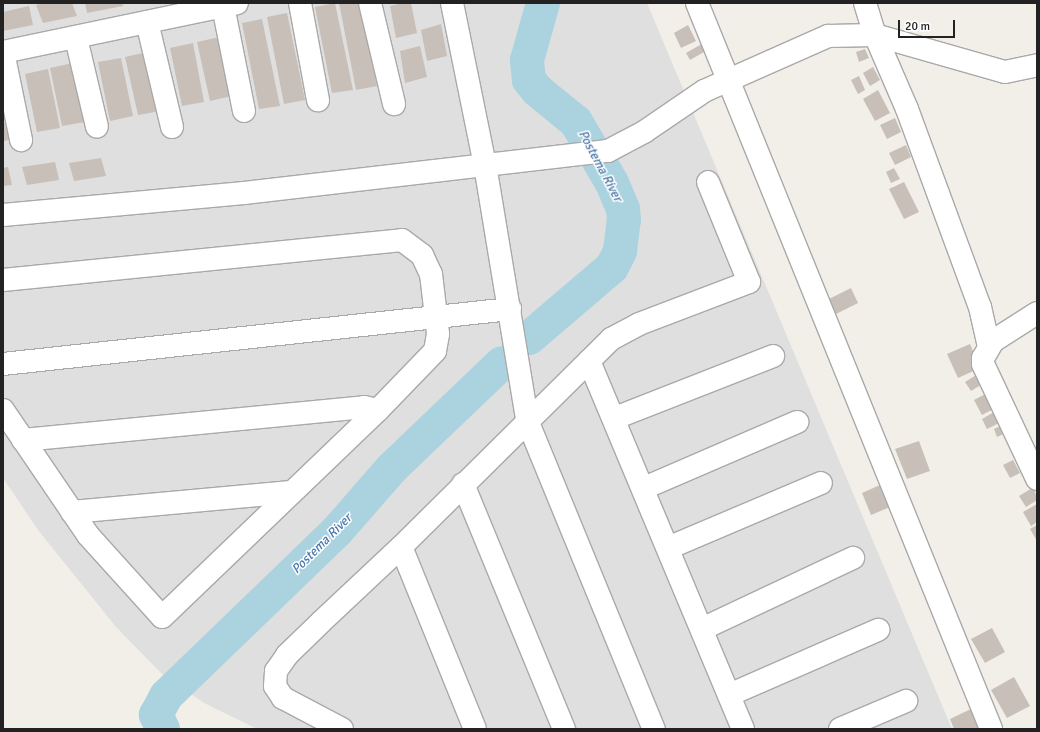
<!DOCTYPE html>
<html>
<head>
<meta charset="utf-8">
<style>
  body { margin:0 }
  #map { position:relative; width:1040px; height:732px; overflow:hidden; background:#f2efe9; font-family:Signika,sans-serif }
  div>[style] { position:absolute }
  .residential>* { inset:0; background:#e0dfdf }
  .river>* { height:34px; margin:-17px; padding:0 17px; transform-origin:17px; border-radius:17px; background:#aad3df }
  .building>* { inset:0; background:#c7bfb8 }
  .roads { filter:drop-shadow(1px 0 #a9a9a9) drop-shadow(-1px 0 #a9a9a9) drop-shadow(0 1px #a9a9a9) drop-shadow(0 -1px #a9a9a9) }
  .minor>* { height:22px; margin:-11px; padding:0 11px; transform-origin:11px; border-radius:11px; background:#fff }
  span { translate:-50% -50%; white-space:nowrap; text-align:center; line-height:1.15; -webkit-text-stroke:3px #fff; paint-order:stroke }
  .water-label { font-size:13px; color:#4a7aab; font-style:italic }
  .frame { position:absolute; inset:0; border:4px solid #222; pointer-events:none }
  .scale { position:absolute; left:898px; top:20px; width:57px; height:18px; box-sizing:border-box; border:2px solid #222; border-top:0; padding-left:5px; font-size:12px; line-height:14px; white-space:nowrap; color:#222; -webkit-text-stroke:3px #fff; paint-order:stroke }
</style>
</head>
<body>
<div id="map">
  <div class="residential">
    <i style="clip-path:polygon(3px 3px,647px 3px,952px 729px,257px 729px,204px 703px,164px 676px,116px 627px,38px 530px,3px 478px)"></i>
  </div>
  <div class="river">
    <i style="left:529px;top:338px;width:109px;rotate:-40.5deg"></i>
    <i style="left:612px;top:267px;width:18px;rotate:-63deg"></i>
    <i style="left:620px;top:251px;width:31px;rotate:-83deg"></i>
    <i style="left:624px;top:220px;width:11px;rotate:-95deg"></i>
    <i style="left:623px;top:209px;width:28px;rotate:-113deg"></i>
    <i style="left:612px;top:183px;width:71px;rotate:-120.5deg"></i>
    <i style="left:576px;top:122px;width:50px;rotate:-140.6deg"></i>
    <i style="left:537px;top:90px;width:13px;rotate:-129deg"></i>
    <i style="left:529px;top:80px;width:20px;rotate:-96deg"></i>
    <i style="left:527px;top:60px;width:59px;rotate:-74.3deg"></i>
    <i style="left:163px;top:729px;width:16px;rotate:-117deg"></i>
    <i style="left:156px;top:715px;width:21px;rotate:-62deg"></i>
    <i style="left:166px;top:696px;width:238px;rotate:-44deg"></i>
    <i style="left:337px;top:531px;width:82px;rotate:-48.9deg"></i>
    <i style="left:391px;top:469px;width:153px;rotate:-43.7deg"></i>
  </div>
  <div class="building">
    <i style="clip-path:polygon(43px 3px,72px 3px,77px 16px,43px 23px,36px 5px)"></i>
    <i style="clip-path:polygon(85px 3px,122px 3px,123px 6px,87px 13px)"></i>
    <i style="clip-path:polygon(335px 3px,353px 90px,332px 93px,315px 7px)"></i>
    <i style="clip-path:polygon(339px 3px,360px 3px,377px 86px,356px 90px)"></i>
    <i style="clip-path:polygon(403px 3px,411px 3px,417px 33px,396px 38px,390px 6px)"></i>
    <i style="clip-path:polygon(29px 6px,33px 25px,3px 31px,3px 12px)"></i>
    <i style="clip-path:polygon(287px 13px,305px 100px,284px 104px,267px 17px)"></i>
    <i style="clip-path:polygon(262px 19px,280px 106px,259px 109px,242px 23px)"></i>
    <i style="clip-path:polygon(441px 24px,447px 56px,427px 61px,421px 30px)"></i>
    <i style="clip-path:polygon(688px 25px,696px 41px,681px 48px,674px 33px)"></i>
    <i style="clip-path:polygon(220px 37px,232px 96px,210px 101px,197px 42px)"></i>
    <i style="clip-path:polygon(707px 41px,711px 48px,690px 60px,686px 53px)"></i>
    <i style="clip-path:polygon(193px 43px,204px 102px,182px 106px,170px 48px)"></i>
    <i style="clip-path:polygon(420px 46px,427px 77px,405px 83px,400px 51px)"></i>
    <i style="clip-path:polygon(865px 49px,869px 58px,859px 62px,856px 52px)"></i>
    <i style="clip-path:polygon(148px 52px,160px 111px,138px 115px,125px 57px)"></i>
    <i style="clip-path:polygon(121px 58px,133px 116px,110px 121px,98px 62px)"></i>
    <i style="clip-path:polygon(73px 63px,85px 122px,62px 126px,50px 68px)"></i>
    <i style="clip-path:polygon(873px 67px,880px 80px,870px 86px,863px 73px)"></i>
    <i style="clip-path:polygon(48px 69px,60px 128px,37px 132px,25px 74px)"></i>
    <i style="clip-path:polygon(859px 76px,865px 90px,858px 94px,851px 80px)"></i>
    <i style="clip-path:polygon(878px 90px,890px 113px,875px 121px,863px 99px)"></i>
    <i style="clip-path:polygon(3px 117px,9px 140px,3px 141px)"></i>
    <i style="clip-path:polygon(895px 118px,901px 132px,887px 139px,880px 125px)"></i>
    <i style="clip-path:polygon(906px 145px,911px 157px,895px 165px,889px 153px)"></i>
    <i style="clip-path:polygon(101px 158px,106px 176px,74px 181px,69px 163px)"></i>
    <i style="clip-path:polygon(55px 162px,59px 180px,27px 185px,22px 167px)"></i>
    <i style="clip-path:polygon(8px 167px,12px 185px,3px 186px,3px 168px)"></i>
    <i style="clip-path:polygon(894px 168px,900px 179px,891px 183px,886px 172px)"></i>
    <i style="clip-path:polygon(904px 182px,919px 212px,904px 219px,889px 189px)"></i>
    <i style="clip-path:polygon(851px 288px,858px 303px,836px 314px,829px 299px)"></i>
    <i style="clip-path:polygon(970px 344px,980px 368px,958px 378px,947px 354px)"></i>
    <i style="clip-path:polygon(978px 374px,984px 383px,971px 391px,965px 382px)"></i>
    <i style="clip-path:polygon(993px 390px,1001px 405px,982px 415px,974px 400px)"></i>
    <i style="clip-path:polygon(1001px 408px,1007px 419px,987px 429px,982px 419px)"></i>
    <i style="clip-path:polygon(1009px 422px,1012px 430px,997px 437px,994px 429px)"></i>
    <i style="clip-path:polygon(919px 441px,930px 471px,907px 479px,895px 449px)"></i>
    <i style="clip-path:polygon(1013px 460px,1020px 473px,1010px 478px,1003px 465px)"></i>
    <i style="clip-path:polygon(880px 485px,890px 507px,871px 515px,862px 493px)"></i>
    <i style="clip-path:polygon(1034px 487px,1037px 500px,1026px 507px,1019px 496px)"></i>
    <i style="clip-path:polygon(1037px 504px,1037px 522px,1031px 526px,1023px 512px)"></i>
    <i style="clip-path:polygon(1037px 525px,1037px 541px,1030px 529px)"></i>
    <i style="clip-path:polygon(992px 628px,1005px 652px,985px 663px,971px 639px)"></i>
    <i style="clip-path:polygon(1014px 677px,1030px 706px,1007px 718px,991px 690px)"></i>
    <i style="clip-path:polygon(973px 708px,983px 729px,954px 729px,950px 719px)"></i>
  </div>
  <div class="roads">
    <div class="minor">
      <i style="left:300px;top:3px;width:99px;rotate:79.5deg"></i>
      <i style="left:370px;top:3px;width:104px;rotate:76.6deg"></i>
      <i style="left:452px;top:3px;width:165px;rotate:78.5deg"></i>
      <i style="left:485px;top:165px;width:258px;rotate:80.6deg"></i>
      <i style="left:527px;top:420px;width:334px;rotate:67.7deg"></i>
      <i style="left:697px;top:3px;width:783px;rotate:67.95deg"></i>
      <i style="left:865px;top:3px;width:34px;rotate:73deg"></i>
      <i style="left:875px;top:35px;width:81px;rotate:66.6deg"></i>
      <i style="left:907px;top:109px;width:211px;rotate:69.8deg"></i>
      <i style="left:980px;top:307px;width:41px;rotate:77.3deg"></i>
      <i style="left:223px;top:6px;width:107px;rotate:78.7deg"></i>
      <i style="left:147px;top:22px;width:108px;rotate:76.6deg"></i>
      <i style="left:76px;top:38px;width:91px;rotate:76.7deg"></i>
      <i style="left:3px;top:52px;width:239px;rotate:-11.8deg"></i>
      <i style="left:3px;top:52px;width:90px;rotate:78.4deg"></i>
      <i style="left:3px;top:215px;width:242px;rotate:-5.2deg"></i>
      <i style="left:244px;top:193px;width:366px;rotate:-6.6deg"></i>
      <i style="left:608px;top:151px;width:41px;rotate:-27.8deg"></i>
      <i style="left:644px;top:132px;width:73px;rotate:-34.3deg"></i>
      <i style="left:704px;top:91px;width:136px;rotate:-23.9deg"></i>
      <i style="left:828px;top:36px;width:47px;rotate:-1.2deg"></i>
      <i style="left:875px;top:35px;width:135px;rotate:15.9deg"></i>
      <i style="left:1005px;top:72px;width:33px;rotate:-12deg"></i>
      <i style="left:3px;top:280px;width:401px;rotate:-5.7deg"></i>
      <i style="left:402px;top:240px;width:25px;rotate:37deg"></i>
      <i style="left:422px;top:255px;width:21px;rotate:65deg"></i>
      <i style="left:431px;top:274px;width:60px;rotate:83.3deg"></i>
      <i style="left:438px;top:334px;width:17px;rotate:100deg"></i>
      <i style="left:435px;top:351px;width:82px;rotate:134deg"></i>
      <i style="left:378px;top:410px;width:299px;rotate:136.2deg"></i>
      <i style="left:162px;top:617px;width:110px;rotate:-132.1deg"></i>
      <i style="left:88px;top:535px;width:151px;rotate:-124.2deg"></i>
      <i style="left:1037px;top:313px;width:52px;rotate:147.5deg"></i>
      <i style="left:993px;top:341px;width:20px;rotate:120deg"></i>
      <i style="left:983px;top:358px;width:6px;rotate:90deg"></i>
      <i style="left:983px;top:364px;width:127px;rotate:64.8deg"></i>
      <i style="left:589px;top:361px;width:399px;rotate:67.3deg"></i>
      <i style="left:3px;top:364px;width:510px;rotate:-6.19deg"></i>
      <i style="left:615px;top:418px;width:170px;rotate:-21.4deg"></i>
      <i style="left:23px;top:440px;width:343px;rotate:-5.5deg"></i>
      <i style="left:364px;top:407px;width:14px;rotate:12deg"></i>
      <i style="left:463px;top:484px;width:265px;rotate:67.6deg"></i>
      <i style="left:644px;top:488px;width:167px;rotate:-23.3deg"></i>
      <i style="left:72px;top:512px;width:220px;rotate:-5.2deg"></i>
      <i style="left:668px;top:548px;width:166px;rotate:-23deg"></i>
      <i style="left:702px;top:629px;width:167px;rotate:-25.2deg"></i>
      <i style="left:729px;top:695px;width:163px;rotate:-23.6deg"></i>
      <i style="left:342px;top:729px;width:67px;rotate:-152.3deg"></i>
      <i style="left:283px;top:698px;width:14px;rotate:-124deg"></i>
      <i style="left:275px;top:686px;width:15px;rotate:-86deg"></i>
      <i style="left:276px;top:671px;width:19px;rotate:-55deg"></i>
      <i style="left:287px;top:655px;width:47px;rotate:-44.1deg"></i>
      <i style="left:321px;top:622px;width:110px;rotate:-43.2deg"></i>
      <i style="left:475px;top:729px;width:196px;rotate:-112.1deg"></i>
      <i style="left:401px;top:547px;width:296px;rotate:-44.7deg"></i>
      <i style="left:611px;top:339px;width:32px;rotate:-28deg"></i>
      <i style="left:639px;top:324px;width:118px;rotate:-20.9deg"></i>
      <i style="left:749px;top:282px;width:108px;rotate:-112.3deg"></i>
      <i style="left:840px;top:729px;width:72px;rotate:-23deg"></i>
    </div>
  </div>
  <div class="water-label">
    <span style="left:600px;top:166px;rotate:62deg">Postema River</span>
    <span style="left:322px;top:544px;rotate:-45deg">Postema River</span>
  </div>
  <div class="frame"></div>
  <div class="scale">20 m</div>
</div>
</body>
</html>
